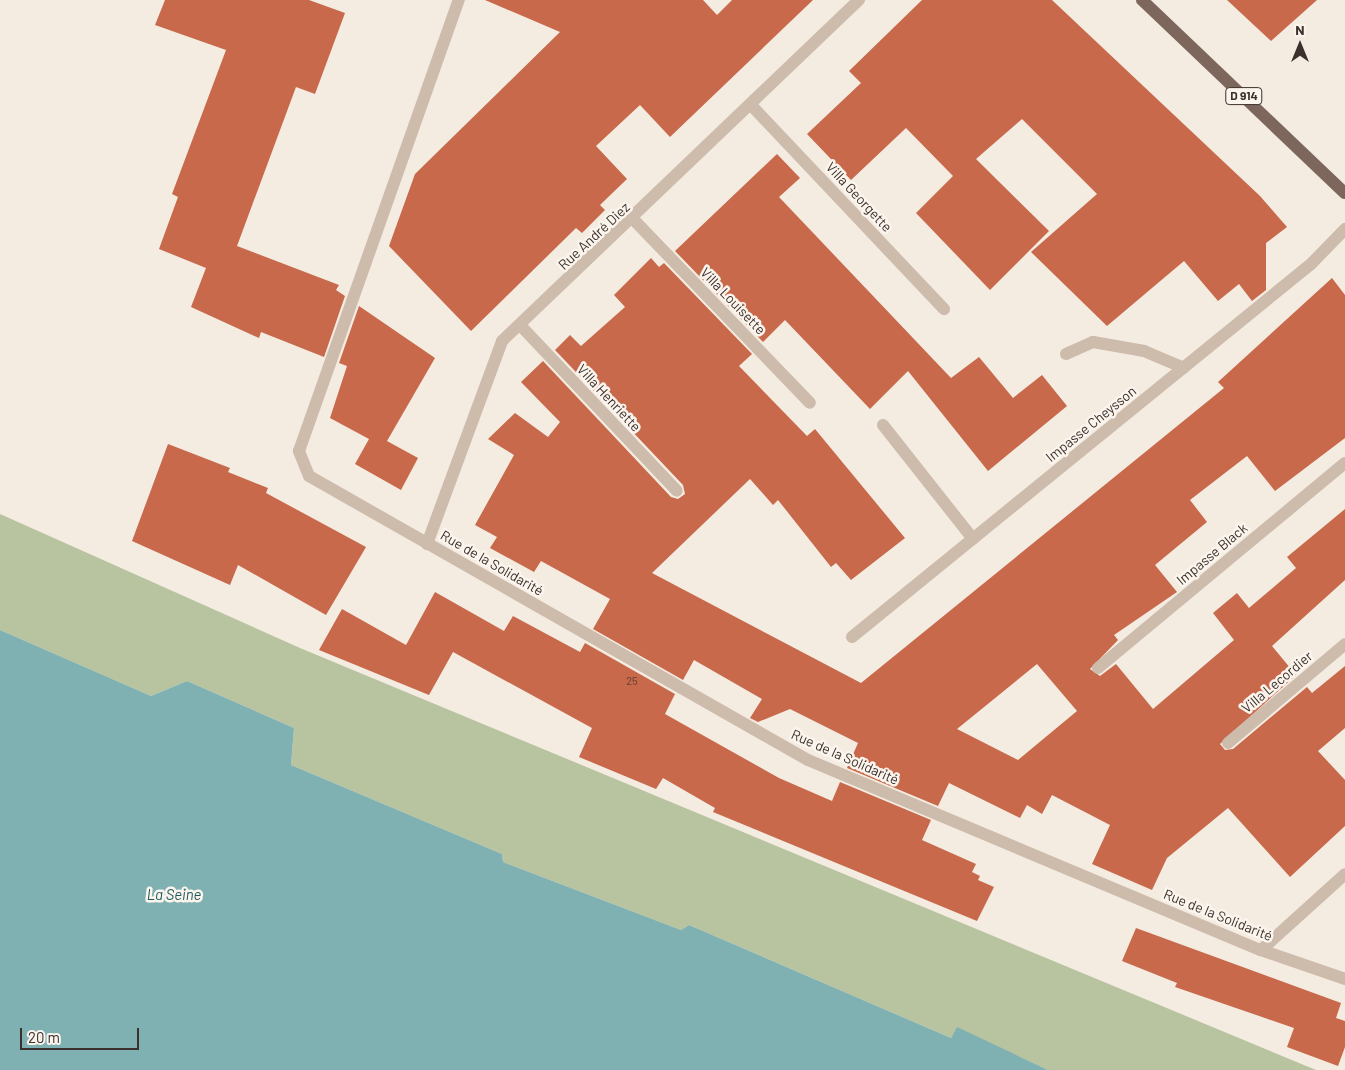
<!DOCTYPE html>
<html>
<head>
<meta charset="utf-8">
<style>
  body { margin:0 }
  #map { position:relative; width:1345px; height:1070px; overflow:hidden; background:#f4ebe1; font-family:Barlow,sans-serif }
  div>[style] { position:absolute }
  .green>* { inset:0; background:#b8c4a0 }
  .water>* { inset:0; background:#7fb0b2 }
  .building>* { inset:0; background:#c8694b }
  .service>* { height:12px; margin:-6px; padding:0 6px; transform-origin:6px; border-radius:6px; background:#cdbbac }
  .minor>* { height:12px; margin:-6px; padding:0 6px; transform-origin:6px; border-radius:6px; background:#cdbbac }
  .primary>* { height:12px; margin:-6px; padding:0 6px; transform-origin:6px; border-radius:6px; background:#7d675c }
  span { translate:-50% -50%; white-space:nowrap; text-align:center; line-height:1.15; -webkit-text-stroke:5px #fbf5ee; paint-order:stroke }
  .number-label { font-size:11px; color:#5e3e33 }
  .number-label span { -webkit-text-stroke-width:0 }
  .shield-label span { padding:1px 4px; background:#fbf5ee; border:1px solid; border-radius:4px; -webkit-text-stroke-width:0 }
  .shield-label { font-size:12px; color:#3b302b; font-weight:700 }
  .street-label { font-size:14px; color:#3b302b }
  .water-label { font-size:15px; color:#1f5a5e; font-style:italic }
  .north { position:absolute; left:1275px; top:20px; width:50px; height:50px; -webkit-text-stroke:4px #fbf5ee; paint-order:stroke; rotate:0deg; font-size:14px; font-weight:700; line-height:20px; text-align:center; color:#3b302b }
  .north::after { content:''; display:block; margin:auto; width:18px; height:22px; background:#3b302b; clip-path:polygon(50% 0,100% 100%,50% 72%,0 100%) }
  .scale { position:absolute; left:20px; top:1028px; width:119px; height:22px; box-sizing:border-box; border:2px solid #3b302b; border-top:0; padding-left:6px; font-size:15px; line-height:18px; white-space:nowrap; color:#3b302b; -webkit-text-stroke:4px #fbf5ee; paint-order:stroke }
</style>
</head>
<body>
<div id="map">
  <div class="green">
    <i style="clip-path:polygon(0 514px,300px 648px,1316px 1070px,1048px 1070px,957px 1028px,951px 1038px,689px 925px,681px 930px,503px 862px,502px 854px,291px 765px,294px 728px,187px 681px,151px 696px,0 630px)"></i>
  </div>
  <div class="water">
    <i style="clip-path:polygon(0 630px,151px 696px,187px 681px,294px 728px,291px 765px,502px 854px,503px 862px,681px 930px,689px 925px,951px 1038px,957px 1027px,1048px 1070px,0 1070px)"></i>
  </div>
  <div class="building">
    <i style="clip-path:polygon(165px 0,309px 0,345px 13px,315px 94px,296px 87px,237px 246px,339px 285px,336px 290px,345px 296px,324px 357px,261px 332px,259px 338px,191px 307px,206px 268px,159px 249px,178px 197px,172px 194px,226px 50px,155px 25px)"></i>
    <i style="clip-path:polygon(485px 0,703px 0,717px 15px,732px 0,813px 0,670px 137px,640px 105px,596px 146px,627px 179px,600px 205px,605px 210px,582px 233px,576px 228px,471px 331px,389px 246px,415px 174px,560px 32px)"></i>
    <i style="clip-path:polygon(922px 0,1052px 0,1260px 196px,1287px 227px,1266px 243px,1266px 290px,1252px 301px,1239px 284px,1218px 301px,1184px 261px,1107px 326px,1031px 252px,1097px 194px,1022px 119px,976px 159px,1049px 231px,990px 290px,916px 213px,953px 176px,906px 128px,851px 180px,807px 134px,861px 83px,849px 71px)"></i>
    <i style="clip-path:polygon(1227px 0,1317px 0,1271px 41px)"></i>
    <i style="clip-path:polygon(777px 154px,800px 178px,779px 197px,951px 378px,979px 357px,1013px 398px,1042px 375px,1067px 406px,988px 471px,908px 371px,870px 409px,785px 320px,763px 342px,675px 251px)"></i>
    <i style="clip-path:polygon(evenodd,651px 258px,659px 267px,664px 263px,752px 354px,739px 366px,807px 436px,815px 429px,905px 538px,851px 580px,836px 563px,831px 567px,778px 500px,773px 505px,750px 479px,652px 573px,861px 683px,1224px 388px,1218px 382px,1332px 278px,1345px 295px,1345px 438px,1275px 491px,1247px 456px,1190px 500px,1207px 522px,1155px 565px,1177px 592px,1114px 635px,1118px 640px,1090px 669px,1100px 676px,1116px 664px,1153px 709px,1234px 640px,1213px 613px,1237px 593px,1249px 608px,1296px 568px,1287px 557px,1345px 509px,1345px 580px,1272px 646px,1296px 675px,1220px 744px,1225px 750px,1233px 749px,1307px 687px,1312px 693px,1345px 666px,1345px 728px,1318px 751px,1345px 780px,1345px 826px,1290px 877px,1228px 808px,1167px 858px,1152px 890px,1092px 864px,1110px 825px,1052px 795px,1042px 814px,1027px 805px,1020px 818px,949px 783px,938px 806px,847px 768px,858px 743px,790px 709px,758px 722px,750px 718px,762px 699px,694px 660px,683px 680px,593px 629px,610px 599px,541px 561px,534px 572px,490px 548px,497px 537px,475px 525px,514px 455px,488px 439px,515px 413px,548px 437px,560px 422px,521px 382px,543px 361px,671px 497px,678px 499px,685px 494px,683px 485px,555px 350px,570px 335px,581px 346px,625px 307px,614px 295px,651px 258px,1037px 664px,1077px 711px,1018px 760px,957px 729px,1037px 664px)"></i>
    <i style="clip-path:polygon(359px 306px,435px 358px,387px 441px,418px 458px,401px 490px,355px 464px,369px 439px,330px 418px,347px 366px,339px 363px)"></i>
    <i style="clip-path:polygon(168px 444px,230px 468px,228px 472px,268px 488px,266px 493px,366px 547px,326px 615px,238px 565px,230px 585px,132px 541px)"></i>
    <i style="clip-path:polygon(435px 592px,504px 631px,513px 616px,580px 652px,585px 643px,675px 694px,665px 714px,779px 778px,832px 801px,840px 782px,931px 820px,922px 840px,976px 864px,972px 872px,980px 876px,978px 880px,994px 887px,977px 921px,713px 812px,715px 808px,663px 778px,656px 789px,579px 757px,592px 728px,453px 652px,429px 695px,319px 650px,342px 609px,406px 645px)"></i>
    <i style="clip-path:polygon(1136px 928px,1341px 1003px,1336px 1018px,1345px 1021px,1345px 1047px,1338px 1066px,1287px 1047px,1294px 1028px,1175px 987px,1177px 983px,1122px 961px)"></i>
  </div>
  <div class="service">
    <i style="left:1066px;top:354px;width:30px;rotate:-24deg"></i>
    <i style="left:1093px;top:342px;width:52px;rotate:10deg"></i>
    <i style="left:1144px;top:351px;width:43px;rotate:23deg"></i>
    <i style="left:883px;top:425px;width:145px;rotate:51.7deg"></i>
    <i style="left:309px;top:476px;width:27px;rotate:-112deg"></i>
    <i style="left:299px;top:451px;width:479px;rotate:-70.5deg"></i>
    <i style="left:852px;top:637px;width:591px;rotate:-39.1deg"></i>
    <i style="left:1311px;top:264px;width:49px;rotate:-45.8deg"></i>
    <i style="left:1098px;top:668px;width:321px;rotate:-39.7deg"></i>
    <i style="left:1228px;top:743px;width:153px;rotate:-40.2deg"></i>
  </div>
  <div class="minor">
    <i style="left:751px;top:105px;width:281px;rotate:46.6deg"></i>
    <i style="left:633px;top:219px;width:255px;rotate:46.1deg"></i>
    <i style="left:520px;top:325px;width:228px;rotate:46.6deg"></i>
    <i style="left:309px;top:476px;width:574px;rotate:29.65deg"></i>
    <i style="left:808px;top:760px;width:491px;rotate:22.8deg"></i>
    <i style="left:1261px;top:950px;width:89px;rotate:19deg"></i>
    <i style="left:427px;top:544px;width:216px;rotate:-69.7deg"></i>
    <i style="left:502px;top:341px;width:494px;rotate:-43.7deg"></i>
    <i style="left:1261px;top:950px;width:113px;rotate:-42.1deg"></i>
  </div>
  <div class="primary">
    <i style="left:1142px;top:0;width:280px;rotate:43.6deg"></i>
  </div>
  <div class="number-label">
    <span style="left:632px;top:681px">25</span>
  </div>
  <div class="shield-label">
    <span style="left:1244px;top:96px">D 914</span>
  </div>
  <div class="street-label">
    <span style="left:859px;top:197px;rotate:47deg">Villa Georgette</span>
    <span style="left:594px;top:236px;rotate:-43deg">Rue André Diez</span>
    <span style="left:733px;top:301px;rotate:46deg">Villa Louisette</span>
    <span style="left:609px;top:398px;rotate:47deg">Villa Henriette</span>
    <span style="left:1091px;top:424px;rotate:-39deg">Impasse Cheysson</span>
    <span style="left:1212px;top:554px;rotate:-40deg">Impasse Black</span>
    <span style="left:492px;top:563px;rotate:30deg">Rue de la Solidarité</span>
    <span style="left:1277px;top:682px;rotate:-40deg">Villa Lecordier</span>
    <span style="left:845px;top:757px;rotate:24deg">Rue de la Solidarité</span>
    <span style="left:1218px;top:915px;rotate:22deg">Rue de la Solidarité</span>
  </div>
  <div class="water-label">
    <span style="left:174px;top:895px">La Seine</span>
  </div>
  <div class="north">N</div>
  <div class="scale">20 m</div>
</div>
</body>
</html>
